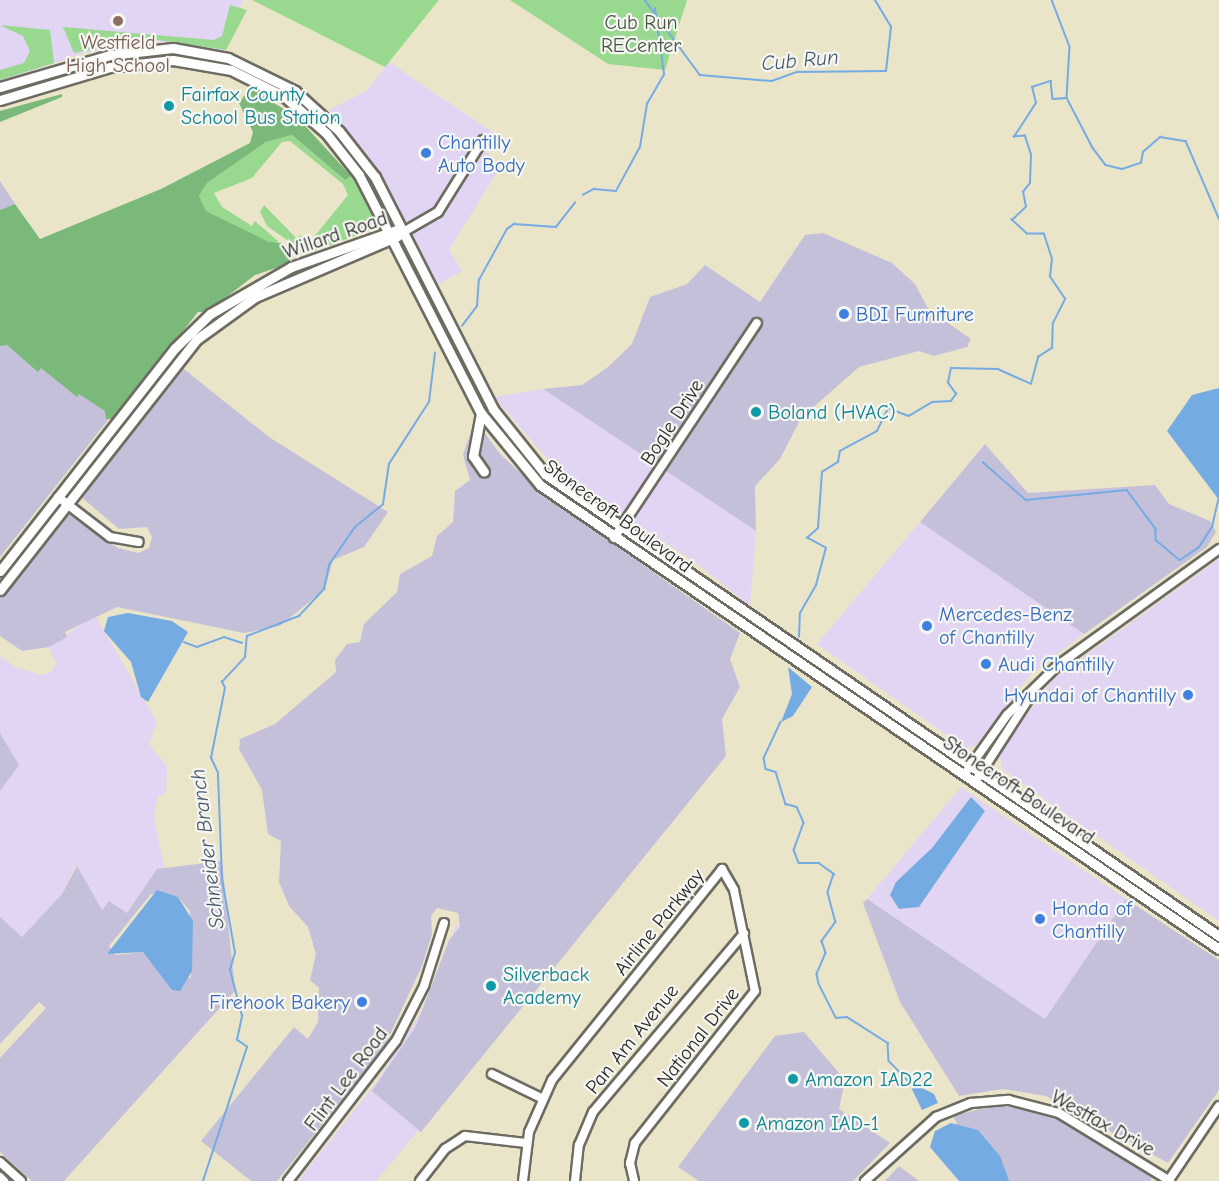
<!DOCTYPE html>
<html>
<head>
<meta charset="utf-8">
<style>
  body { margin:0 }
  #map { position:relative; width:1219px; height:1181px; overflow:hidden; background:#eae5c9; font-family:"Comic Neue",sans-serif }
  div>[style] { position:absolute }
  .built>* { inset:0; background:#e2d4f3 }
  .industrial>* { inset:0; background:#c5c0da }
  .green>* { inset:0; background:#99d98f }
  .forest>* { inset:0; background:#7ab97a }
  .water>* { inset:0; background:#75abe3 }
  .stream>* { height:1.5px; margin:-0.75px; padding:0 0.75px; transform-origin:0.75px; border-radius:0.75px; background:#75abe3 }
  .roads { filter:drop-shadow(2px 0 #6e6c62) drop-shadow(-2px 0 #6e6c62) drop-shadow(0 2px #6e6c62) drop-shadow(0 -2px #6e6c62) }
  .minor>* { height:8px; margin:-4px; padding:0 4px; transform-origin:4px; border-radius:4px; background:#fff }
  .major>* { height:9px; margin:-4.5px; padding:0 4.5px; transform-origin:4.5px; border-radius:4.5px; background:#fff }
  .dots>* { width:16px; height:16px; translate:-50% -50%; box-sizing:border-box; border:3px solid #f6f6f2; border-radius:50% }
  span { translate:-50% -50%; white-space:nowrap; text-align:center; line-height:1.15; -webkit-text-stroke:4.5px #f6f6f2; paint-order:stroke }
  .park-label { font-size:20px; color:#465644 }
  .education-label { font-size:20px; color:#785e54 }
  .culture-label { font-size:20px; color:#0d838f }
  .left { translate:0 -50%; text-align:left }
  .shop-label { font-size:20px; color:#366cbe }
  .right { translate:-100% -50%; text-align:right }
  .street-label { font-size:20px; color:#2b2b2b }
  .water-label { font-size:21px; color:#45586b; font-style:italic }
</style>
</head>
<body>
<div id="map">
  <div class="built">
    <i style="clip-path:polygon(0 0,243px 0,224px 52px,158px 42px,131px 44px,77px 55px,0 82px)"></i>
    <i style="clip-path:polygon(389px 62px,507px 142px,486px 150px,499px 169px,449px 250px,462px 271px,437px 285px,380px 174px,329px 110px,366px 91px)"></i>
    <i style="clip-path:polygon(543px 389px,756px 531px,750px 606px,695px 562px,563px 477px,494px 397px)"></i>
    <i style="clip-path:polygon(920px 522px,1084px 634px,1032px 673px,975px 746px,965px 748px,817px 644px)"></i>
    <i style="clip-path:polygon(1219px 559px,1219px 921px,1003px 770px,999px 753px,1053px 679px)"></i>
    <i style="clip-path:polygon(95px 615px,157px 722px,149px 744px,167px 767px,166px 792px,158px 797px,154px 815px,164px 868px,157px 869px,127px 913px,109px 901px,102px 910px,76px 865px,62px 894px,21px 938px,0 917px,0 791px,18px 765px,0 733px,0 656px,15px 667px,42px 675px,51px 672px,56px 664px,49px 647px)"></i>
    <i style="clip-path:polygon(evenodd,961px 787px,1126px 899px,1045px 1019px,867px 899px,961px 787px,971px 797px,985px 811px,919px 907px,899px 909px,890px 895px,896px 882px,932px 849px,971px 797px)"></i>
    <i style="clip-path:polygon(456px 925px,531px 953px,548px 975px,376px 1181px,298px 1181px,376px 1083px,427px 1003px)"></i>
  </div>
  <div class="industrial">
    <i style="clip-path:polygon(0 181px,15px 204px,0 210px)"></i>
    <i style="clip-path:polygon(823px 233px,892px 263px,915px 284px,929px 310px,971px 339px,967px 347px,934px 356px,919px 351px,859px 367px,801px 418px,780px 459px,755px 486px,756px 531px,543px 389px,582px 385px,608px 367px,632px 344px,650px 297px,687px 284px,705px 265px,760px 302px,805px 235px)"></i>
    <i style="clip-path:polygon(0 333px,115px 411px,0 557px)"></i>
    <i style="clip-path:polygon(180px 366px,269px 437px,388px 512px,364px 547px,333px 560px,325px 589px,280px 626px,244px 633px,117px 607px,65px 632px,67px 637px,49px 647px,22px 651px,0 636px,0 595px,67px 513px,118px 548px,138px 553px,149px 548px,152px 537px,147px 527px,119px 529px,80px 496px)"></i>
    <i style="clip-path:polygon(475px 420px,501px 455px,548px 498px,740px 633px,730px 659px,740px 687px,722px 719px,726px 756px,421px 1132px,372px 1091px,416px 1026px,449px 940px,460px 927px,458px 913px,437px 908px,431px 916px,432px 934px,422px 966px,384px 1047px,277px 1181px,251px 1181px,201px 1141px,294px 1027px,308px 1039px,318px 1022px,319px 988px,310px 980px,316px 954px,308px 927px,289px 906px,279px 882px,281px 841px,268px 834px,262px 790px,239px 749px,240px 739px,275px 724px,336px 672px,335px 660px,347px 644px,360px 642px,364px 624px,397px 592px,400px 574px,432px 556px,437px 536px,453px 522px,455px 491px,470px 480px,463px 455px)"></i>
    <i style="clip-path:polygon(985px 444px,1028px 493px,1155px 485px,1169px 504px,1210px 521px,1216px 532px,1207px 547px,1084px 634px,920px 522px)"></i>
    <i style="clip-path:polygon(0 733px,19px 765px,0 791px)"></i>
    <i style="clip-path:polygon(evenodd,222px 861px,235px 991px,64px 1181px,32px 1181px,0 1152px,0 1058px,46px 1008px,39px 1002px,0 1044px,0 917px,22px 937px,62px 894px,77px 866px,102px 910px,109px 901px,127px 913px,157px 869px,222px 861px,151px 894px,178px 897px,190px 911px,191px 978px,159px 971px,143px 952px,115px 955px,109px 946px,151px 894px)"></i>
    <i style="clip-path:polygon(867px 899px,1045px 1019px,1126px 899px,1219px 960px,1219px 1090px,1168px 1163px,1046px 1096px,1003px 1089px,959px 1096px,900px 1002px,863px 903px)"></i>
    <i style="clip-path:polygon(804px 1032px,845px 1080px,839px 1109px,890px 1143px,853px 1181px,699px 1181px,678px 1167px,775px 1036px)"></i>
    <i style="clip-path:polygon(995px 1105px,1037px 1111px,1074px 1126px,1151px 1174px,1151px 1181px,985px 1181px,953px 1116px)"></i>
    <i style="clip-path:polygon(899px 1166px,919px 1181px,885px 1181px)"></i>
  </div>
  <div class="green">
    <i style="clip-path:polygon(252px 0,439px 0,385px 67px)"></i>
    <i style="clip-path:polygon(510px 0,687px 0,665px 70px,608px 64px)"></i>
    <i style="clip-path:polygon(230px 5px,247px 10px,226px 50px,152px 39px,74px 53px,63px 27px,214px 40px,222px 36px)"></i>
    <i style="clip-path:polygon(0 25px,50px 30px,54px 63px,0 80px,0 70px,24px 63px,30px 51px,23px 36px)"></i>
    <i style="clip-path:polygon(292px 135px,345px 180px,351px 176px,375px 214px,373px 229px,307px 254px,267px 226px,260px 212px,264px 205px,297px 239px,300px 235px,309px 243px,348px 195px,343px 184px,290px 141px,282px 142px,252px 178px,214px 193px,222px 207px,252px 226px,255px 221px,278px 241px,275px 245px,206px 211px,199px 196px,207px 183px,266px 142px)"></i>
  </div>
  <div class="forest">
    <i style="clip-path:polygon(250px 88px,298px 118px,351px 176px,345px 180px,292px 135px,266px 142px,207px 183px,199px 196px,206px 211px,269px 242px,282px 243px,293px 255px,291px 263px,255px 275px,207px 312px,198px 312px,114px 419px,106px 419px,105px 411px,79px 394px,77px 397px,41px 368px,38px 372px,7px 345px,0 346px,0 210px,15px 204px,40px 239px,161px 189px,250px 143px,253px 132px,239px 103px)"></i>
    <i style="clip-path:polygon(62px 94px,62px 97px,0 122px,0 111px)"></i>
  </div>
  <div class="water">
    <i style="clip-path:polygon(1219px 388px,1219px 500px,1167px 431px,1192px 395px)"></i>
    <i style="clip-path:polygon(128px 613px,172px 621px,188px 632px,148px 702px,141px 697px,131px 662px,104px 631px,108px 617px)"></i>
    <i style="clip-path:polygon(788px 667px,812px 687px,793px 716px,781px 722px,792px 694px)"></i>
    <i style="clip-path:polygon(971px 797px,985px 811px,919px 907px,899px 909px,890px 895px,896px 882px,932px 848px)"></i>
    <i style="clip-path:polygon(157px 890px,178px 897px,193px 921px,192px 971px,180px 991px,172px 990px,143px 952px,107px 954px)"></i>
    <i style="clip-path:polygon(908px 1081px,934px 1094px,938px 1103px,922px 1110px)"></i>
    <i style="clip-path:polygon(951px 1123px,978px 1130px,1000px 1156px,1009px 1181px,959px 1181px,930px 1147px,935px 1131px)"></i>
  </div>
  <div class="stream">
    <i style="left:645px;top:0;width:93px;rotate:53.7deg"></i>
    <i style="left:700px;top:75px;width:72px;rotate:4.8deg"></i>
    <i style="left:772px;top:81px;width:27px;rotate:-20deg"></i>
    <i style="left:797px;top:72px;width:89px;rotate:-0.6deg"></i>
    <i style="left:886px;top:71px;width:44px;rotate:-83.5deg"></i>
    <i style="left:891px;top:27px;width:31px;rotate:-121deg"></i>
    <i style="left:1052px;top:0;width:50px;rotate:69deg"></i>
    <i style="left:1070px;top:47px;width:51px;rotate:93.4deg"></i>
    <i style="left:1067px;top:98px;width:56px;rotate:62.5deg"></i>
    <i style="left:1093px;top:148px;width:21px;rotate:53deg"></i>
    <i style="left:1106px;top:165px;width:16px;rotate:14deg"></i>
    <i style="left:1122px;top:169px;width:20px;rotate:-18deg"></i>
    <i style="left:1141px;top:163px;width:11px;rotate:-80deg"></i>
    <i style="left:1143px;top:152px;width:23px;rotate:-41deg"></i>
    <i style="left:1160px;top:137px;width:26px;rotate:9deg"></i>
    <i style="left:1186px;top:141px;width:84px;rotate:66.8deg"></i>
    <i style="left:583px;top:195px;width:13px;rotate:-29deg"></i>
    <i style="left:594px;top:189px;width:22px;rotate:5deg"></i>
    <i style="left:616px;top:191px;width:50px;rotate:-61.4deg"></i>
    <i style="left:640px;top:147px;width:44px;rotate:-80.8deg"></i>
    <i style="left:647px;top:104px;width:34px;rotate:-60deg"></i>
    <i style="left:664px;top:74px;width:66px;rotate:-97.9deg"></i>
    <i style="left:462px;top:326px;width:25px;rotate:-53deg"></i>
    <i style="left:477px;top:306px;width:26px;rotate:-86deg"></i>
    <i style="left:479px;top:280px;width:58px;rotate:-61.2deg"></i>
    <i style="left:507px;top:229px;width:9px;rotate:-36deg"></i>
    <i style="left:514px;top:224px;width:42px;rotate:4.1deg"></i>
    <i style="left:556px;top:227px;width:31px;rotate:-52deg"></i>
    <i style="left:983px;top:462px;width:57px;rotate:41.5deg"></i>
    <i style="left:1026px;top:500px;width:101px;rotate:-5.7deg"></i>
    <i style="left:1127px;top:490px;width:49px;rotate:53.4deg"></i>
    <i style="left:1156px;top:529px;width:11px;rotate:90deg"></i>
    <i style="left:1156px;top:540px;width:31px;rotate:40deg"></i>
    <i style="left:1180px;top:560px;width:23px;rotate:-34deg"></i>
    <i style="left:1199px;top:547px;width:24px;rotate:-57deg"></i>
    <i style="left:1212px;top:527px;width:28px;rotate:-77deg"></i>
    <i style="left:799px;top:637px;width:24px;rotate:-88deg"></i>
    <i style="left:800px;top:613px;width:32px;rotate:-60deg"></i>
    <i style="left:816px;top:585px;width:38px;rotate:-75deg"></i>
    <i style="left:826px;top:548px;width:21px;rotate:-152deg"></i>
    <i style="left:807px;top:538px;width:15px;rotate:-42deg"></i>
    <i style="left:818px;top:528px;width:56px;rotate:-85.9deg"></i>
    <i style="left:822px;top:472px;width:19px;rotate:-32deg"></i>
    <i style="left:838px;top:462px;width:11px;rotate:-80deg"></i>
    <i style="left:840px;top:451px;width:42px;rotate:-28.4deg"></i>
    <i style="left:877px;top:431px;width:25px;rotate:-64deg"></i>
    <i style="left:888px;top:408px;width:22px;rotate:21deg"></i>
    <i style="left:909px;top:416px;width:27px;rotate:-31deg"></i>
    <i style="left:932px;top:402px;width:19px;rotate:-3deg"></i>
    <i style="left:951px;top:401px;width:9px;rotate:-54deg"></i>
    <i style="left:956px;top:394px;width:14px;rotate:-126deg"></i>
    <i style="left:948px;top:383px;width:15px;rotate:-79deg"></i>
    <i style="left:951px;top:368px;width:47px;rotate:1.2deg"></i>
    <i style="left:998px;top:369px;width:36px;rotate:24deg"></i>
    <i style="left:1031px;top:384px;width:28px;rotate:-75deg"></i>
    <i style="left:1038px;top:357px;width:17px;rotate:-33deg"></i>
    <i style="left:1052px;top:348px;width:25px;rotate:-88deg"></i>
    <i style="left:1053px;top:323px;width:27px;rotate:-63deg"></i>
    <i style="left:1065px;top:299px;width:27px;rotate:-124deg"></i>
    <i style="left:1050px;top:277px;width:18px;rotate:-84deg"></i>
    <i style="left:1052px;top:259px;width:26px;rotate:-108deg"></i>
    <i style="left:1044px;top:234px;width:17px;rotate:180deg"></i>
    <i style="left:1027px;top:234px;width:21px;rotate:-137deg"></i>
    <i style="left:1012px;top:220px;width:19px;rotate:-43deg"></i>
    <i style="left:1026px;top:207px;width:15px;rotate:-101deg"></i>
    <i style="left:1023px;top:192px;width:11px;rotate:-52deg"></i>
    <i style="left:1030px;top:183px;width:28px;rotate:-88deg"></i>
    <i style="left:1031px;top:155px;width:20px;rotate:-108deg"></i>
    <i style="left:1025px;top:136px;width:11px;rotate:175deg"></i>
    <i style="left:1014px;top:137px;width:40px;rotate:-57.1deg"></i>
    <i style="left:1036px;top:103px;width:16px;rotate:-104deg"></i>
    <i style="left:1032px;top:87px;width:20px;rotate:-18deg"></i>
    <i style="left:1051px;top:81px;width:18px;rotate:84deg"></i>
    <i style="left:1053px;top:99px;width:14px;rotate:-4deg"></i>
    <i style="left:184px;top:642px;width:14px;rotate:21deg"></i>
    <i style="left:197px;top:647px;width:29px;rotate:-20deg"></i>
    <i style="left:224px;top:637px;width:19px;rotate:18deg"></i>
    <i style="left:781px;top:722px;width:40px;rotate:115deg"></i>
    <i style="left:764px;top:758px;width:11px;rotate:80deg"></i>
    <i style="left:766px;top:769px;width:10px;rotate:17deg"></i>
    <i style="left:776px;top:772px;width:34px;rotate:73deg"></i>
    <i style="left:786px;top:804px;width:11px;rotate:15deg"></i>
    <i style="left:797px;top:807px;width:17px;rotate:66deg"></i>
    <i style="left:804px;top:823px;width:29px;rotate:110deg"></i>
    <i style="left:794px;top:850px;width:14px;rotate:69deg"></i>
    <i style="left:799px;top:863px;width:20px"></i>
    <i style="left:819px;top:863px;width:19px;rotate:36deg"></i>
    <i style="left:834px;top:874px;width:20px;rotate:108deg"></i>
    <i style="left:828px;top:893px;width:30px;rotate:75deg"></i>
    <i style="left:836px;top:922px;width:24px;rotate:126deg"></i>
    <i style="left:822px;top:941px;width:13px;rotate:72deg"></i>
    <i style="left:826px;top:953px;width:23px;rotate:113deg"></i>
    <i style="left:817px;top:974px;width:10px;rotate:79deg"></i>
    <i style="left:819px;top:984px;width:38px;rotate:63deg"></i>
    <i style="left:836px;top:1018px;width:11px;rotate:-5deg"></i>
    <i style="left:847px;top:1017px;width:49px;rotate:32.4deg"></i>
    <i style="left:888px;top:1043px;width:18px;rotate:87deg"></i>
    <i style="left:889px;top:1061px;width:28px;rotate:46deg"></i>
    <i style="left:203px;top:1181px;width:141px;rotate:-71.8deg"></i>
    <i style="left:247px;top:1047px;width:12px;rotate:-145deg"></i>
    <i style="left:237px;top:1040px;width:25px;rotate:-78deg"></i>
    <i style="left:242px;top:1016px;width:48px;rotate:-104.6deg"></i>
    <i style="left:230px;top:970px;width:18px;rotate:-74deg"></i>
    <i style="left:235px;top:953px;width:75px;rotate:-100deg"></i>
    <i style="left:222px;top:879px;width:106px;rotate:-92.2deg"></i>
    <i style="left:218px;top:773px;width:17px;rotate:-115deg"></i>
    <i style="left:211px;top:758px;width:71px;rotate:-78.7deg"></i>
    <i style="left:225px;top:688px;width:7px;rotate:-117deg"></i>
    <i style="left:222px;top:682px;width:34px;rotate:-47deg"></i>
    <i style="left:245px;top:657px;width:21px;rotate:-85deg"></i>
    <i style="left:247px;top:636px;width:56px;rotate:-21deg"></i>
    <i style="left:299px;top:616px;width:37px;rotate:-47deg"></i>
    <i style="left:324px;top:589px;width:25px;rotate:-78deg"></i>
    <i style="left:329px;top:565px;width:46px;rotate:-55.6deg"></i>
    <i style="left:355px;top:527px;width:36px;rotate:-39deg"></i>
    <i style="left:383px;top:504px;width:40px;rotate:-81.5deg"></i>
    <i style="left:389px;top:464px;width:74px;rotate:-57.2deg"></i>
    <i style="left:429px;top:402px;width:49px;rotate:-83deg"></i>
  </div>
  <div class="roads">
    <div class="minor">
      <i style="left:405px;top:231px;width:38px;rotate:-30deg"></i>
      <i style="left:438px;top:212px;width:85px;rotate:-58deg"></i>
      <i style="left:58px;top:497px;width:66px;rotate:37.6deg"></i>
      <i style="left:110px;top:537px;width:29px;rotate:10deg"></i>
      <i style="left:614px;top:538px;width:258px;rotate:-56.4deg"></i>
      <i style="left:964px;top:775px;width:74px;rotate:-54.4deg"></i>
      <i style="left:1007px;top:715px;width:70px;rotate:-44.4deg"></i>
      <i style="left:1057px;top:666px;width:200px;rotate:-35.8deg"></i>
      <i style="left:975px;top:782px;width:107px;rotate:-57.2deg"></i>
      <i style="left:492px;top:1074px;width:55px;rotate:26.1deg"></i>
      <i style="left:0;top:1162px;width:28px;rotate:42deg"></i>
      <i style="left:0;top:1177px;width:6px;rotate:45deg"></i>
      <i style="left:1169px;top:1180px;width:89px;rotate:-56deg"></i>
      <i style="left:288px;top:1181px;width:177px;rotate:-52.4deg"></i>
      <i style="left:396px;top:1041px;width:62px;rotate:-63deg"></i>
      <i style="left:424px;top:986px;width:66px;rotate:-72.4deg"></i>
      <i style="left:420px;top:1181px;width:41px;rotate:-52deg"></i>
      <i style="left:445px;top:1149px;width:24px;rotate:-33deg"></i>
      <i style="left:465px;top:1136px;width:61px;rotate:6.5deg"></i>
      <i style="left:523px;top:1181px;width:49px;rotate:-83deg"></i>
      <i style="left:529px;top:1132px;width:57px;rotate:-66.1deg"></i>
      <i style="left:552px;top:1080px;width:271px;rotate:-51.1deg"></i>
      <i style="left:722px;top:869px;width:24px;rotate:60deg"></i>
      <i style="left:734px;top:890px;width:103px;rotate:78.3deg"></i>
      <i style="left:755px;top:991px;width:194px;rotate:128.3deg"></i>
      <i style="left:635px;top:1143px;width:21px;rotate:104deg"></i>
      <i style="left:630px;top:1163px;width:18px;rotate:77deg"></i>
      <i style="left:575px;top:1181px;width:36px;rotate:-84deg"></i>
      <i style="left:579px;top:1145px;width:36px;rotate:-67deg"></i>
      <i style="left:593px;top:1112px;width:234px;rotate:-49.8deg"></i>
      <i style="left:865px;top:1181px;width:96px;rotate:-42deg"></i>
      <i style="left:936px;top:1117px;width:38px;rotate:-22deg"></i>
      <i style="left:971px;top:1103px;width:38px;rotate:-5deg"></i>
      <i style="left:1009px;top:1100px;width:52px;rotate:14.6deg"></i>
      <i style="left:1059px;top:1113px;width:130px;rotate:31.5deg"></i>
    </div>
    <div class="major">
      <i style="left:0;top:87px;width:115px;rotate:-16.2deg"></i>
      <i style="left:110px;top:55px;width:63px;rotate:-6.3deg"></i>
      <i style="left:173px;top:48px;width:56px;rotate:10.3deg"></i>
      <i style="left:228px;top:58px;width:75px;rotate:26.2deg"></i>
      <i style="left:295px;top:91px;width:59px;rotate:42.3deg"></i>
      <i style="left:339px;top:131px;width:58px;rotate:52deg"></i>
      <i style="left:375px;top:177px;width:260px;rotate:63deg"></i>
      <i style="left:493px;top:409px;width:83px;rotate:51.3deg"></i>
      <i style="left:545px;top:474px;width:817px;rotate:34.43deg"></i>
      <i style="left:0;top:100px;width:115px;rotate:-16.7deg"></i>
      <i style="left:110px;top:67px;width:63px;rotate:-6.3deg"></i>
      <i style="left:173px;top:60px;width:59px;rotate:9.8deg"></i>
      <i style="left:231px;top:70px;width:60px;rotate:26.6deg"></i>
      <i style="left:285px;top:97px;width:55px;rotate:41.3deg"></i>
      <i style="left:326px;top:133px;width:53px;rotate:51.8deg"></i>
      <i style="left:359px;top:175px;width:267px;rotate:62.9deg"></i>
      <i style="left:481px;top:413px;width:93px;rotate:50.7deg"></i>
      <i style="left:540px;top:485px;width:822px;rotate:34.35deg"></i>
      <i style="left:481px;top:413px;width:44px;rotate:100.5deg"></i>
      <i style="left:473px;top:456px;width:19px;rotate:55deg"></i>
      <i style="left:0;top:571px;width:283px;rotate:-51.9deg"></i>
      <i style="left:175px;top:348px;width:49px;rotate:-44.2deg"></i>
      <i style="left:210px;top:314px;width:94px;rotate:-30.1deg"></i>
      <i style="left:291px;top:267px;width:111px;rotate:-19.4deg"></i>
      <i style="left:0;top:590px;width:319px;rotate:-51.9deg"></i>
      <i style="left:197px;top:339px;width:72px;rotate:-35.9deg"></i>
      <i style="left:255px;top:297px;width:155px;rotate:-23.1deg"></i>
    </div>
  </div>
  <div class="dots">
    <i style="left:118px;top:21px;background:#8d6e63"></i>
    <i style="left:169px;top:106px;background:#0f9aa8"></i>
    <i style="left:426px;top:153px;background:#3f7fe0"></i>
    <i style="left:844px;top:314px;background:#3f7fe0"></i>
    <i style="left:756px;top:412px;background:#0f9aa8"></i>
    <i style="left:927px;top:626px;background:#3f7fe0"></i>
    <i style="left:986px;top:664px;background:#3f7fe0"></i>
    <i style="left:1188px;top:695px;background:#3f7fe0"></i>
    <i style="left:1040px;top:919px;background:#3f7fe0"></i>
    <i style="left:491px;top:986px;background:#0f9aa8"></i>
    <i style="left:362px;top:1002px;background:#3f7fe0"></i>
    <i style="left:793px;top:1079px;background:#0f9aa8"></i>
    <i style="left:744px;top:1123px;background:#0f9aa8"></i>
  </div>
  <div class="park-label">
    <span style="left:641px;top:34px">Cub Run<br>RECenter</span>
  </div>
  <div class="education-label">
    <span style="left:118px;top:54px">Westfield<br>High School</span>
  </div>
  <div class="culture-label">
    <span class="left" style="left:181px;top:106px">Fairfax County<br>School Bus Station</span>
    <span class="left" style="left:768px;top:412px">Boland (HVAC)</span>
    <span class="left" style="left:503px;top:986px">Silverback<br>Academy</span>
    <span class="left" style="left:805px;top:1079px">Amazon IAD22</span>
    <span class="left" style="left:756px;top:1123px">Amazon IAD-1</span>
  </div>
  <div class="shop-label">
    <span class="left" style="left:438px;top:154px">Chantilly<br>Auto Body</span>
    <span class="left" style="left:856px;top:314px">BDI Furniture</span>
    <span class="left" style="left:939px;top:626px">Mercedes-Benz<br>of Chantilly</span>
    <span class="left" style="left:998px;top:664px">Audi Chantilly</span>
    <span class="right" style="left:1176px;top:695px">Hyundai of Chantilly</span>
    <span class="left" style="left:1052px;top:920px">Honda of<br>Chantilly</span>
    <span class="right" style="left:350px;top:1002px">Firehook Bakery</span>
  </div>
  <div class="street-label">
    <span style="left:335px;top:235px;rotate:-19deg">Willard Road</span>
    <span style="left:672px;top:422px;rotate:-57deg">Bogle Drive</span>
    <span style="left:618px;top:516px;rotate:36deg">Stonecroft Boulevard</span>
    <span style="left:1019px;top:790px;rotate:34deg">Stonecroft Boulevard</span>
    <span style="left:659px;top:922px;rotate:-51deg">Airline Parkway</span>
    <span style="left:698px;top:1037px;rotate:-52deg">National Drive</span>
    <span style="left:632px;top:1039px;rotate:-51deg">Pan Am Avenue</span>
    <span style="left:346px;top:1079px;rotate:-53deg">Flint Lee Road</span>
    <span style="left:1103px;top:1123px;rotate:29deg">Westfax Drive</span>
  </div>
  <div class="water-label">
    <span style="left:800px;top:60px;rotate:-5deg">Cub Run</span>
    <span style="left:207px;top:849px;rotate:-97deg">Schneider Branch</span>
  </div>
</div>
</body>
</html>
